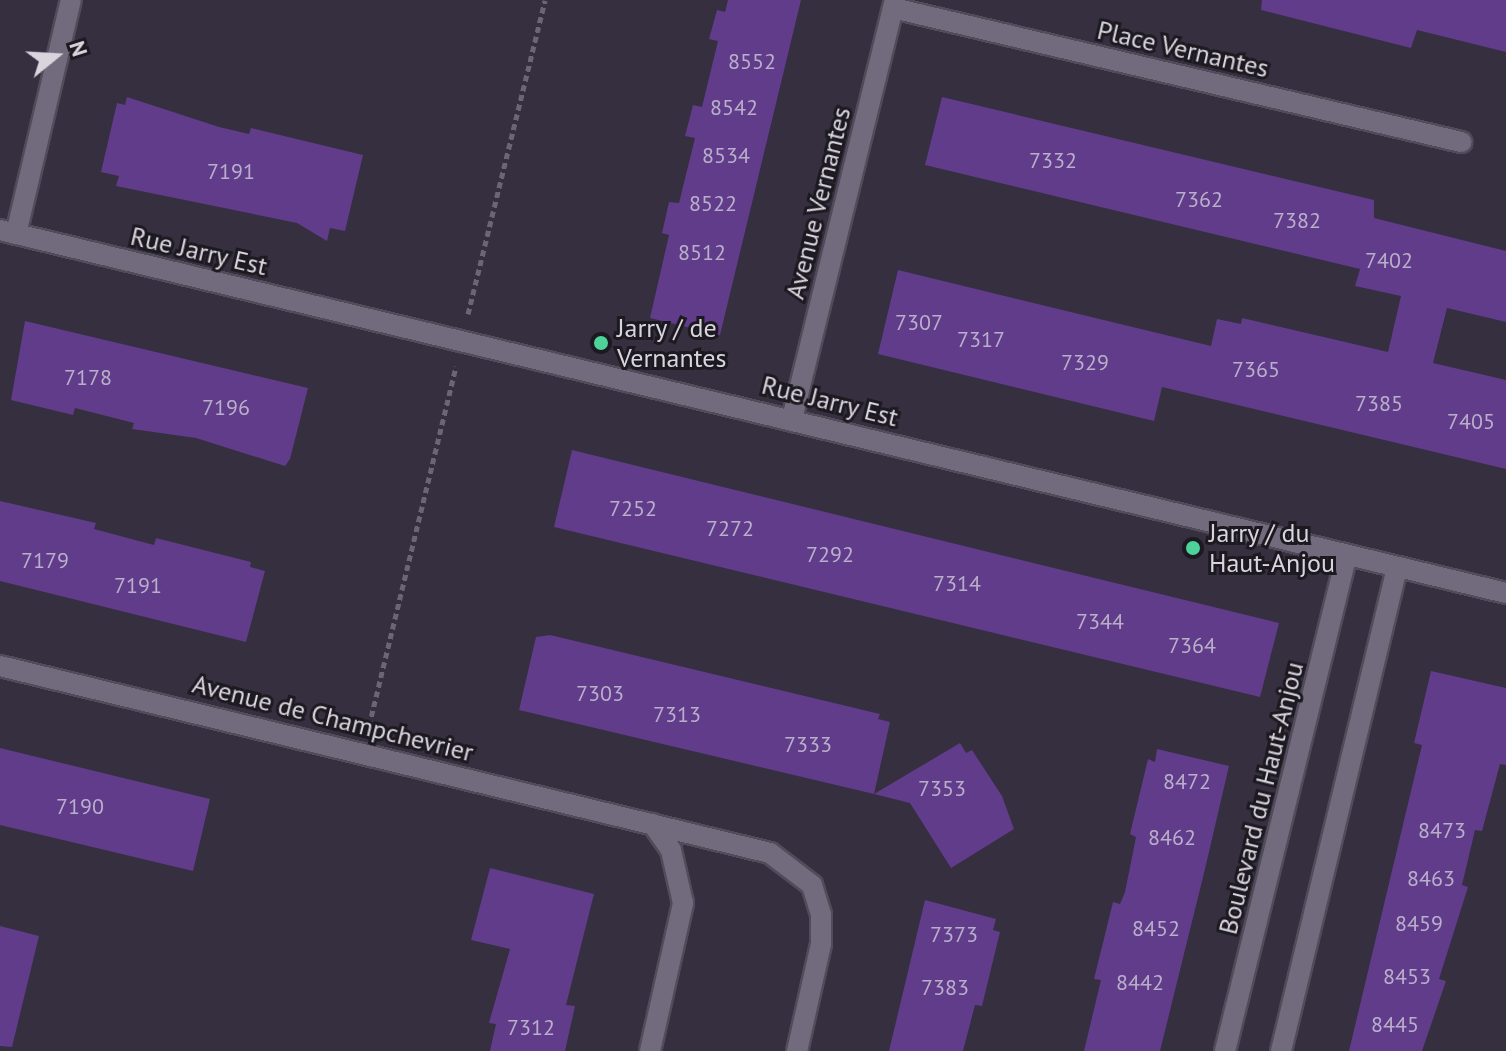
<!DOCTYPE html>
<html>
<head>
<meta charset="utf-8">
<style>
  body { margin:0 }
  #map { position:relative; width:1506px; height:1051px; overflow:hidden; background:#352f3f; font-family:"PT Sans",sans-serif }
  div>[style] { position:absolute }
  .building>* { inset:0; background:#603c8b }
  .path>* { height:5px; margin-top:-2.5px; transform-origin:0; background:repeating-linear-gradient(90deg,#6b6674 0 6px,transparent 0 10px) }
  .roads { filter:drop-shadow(2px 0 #514c5a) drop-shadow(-2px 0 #514c5a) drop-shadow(0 2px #514c5a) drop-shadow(0 -2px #514c5a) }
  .minor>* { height:20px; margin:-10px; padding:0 10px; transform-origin:10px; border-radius:10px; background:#726b7d }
  .dots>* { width:22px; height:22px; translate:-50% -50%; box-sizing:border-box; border:4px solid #1c1920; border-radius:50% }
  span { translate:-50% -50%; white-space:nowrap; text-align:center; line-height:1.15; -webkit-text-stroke:6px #1c1920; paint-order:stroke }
  .number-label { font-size:22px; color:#baafca }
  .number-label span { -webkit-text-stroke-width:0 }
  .street-label { font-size:26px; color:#d8d5df }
  .poi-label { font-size:26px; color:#d8d5df }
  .left { translate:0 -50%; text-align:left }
  .north { position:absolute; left:16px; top:16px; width:80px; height:80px; -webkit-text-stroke:6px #1c1920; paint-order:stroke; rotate:72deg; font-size:22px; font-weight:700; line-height:32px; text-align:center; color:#d8d5df }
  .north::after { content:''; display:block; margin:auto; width:28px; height:36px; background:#d8d5df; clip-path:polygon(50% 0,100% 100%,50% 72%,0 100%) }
</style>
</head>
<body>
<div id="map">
  <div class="building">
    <i style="clip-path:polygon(728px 0,801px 0,720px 335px,650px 318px,669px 235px,662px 233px,669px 202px,679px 203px,695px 138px,685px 136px,693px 105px,702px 107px,718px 41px,709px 39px,717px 10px,725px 12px)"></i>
    <i style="clip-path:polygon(1262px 0,1506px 0,1506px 52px,1417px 30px,1411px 48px,1261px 10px)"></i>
    <i style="clip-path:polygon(127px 97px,219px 127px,249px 134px,251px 128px,363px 155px,345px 231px,330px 228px,327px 241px,297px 223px,116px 186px,119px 176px,101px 172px,117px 103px,125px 105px)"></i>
    <i style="clip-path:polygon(942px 97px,1374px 200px,1374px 218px,1506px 251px,1506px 322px,1447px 308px,1433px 363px,1506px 380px,1506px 469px,1162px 387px,1154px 421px,878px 354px,898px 270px,1211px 346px,1217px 319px,1241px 324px,1242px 318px,1388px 352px,1401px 296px,1355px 286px,1360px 269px,925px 165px)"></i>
    <i style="clip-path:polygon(25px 321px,308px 388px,290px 459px,285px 466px,196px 438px,132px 429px,134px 423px,75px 408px,73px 415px,11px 400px)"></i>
    <i style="clip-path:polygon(572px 450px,1279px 623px,1260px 697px,554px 527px)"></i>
    <i style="clip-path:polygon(0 501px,96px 523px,94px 529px,154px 545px,156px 538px,251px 562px,250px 567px,265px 571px,246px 642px,0 581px)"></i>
    <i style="clip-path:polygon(550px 635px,880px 714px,878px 719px,890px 722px,874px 794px,519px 710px,536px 637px)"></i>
    <i style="clip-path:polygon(1431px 671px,1506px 688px,1506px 765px,1500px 764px,1482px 831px,1475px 830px,1462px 885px,1468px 887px,1439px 979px,1446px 981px,1422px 1051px,1349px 1051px,1422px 745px,1414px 743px)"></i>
    <i style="clip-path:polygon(960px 743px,966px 753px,972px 750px,1002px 796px,1014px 829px,951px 868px,910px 803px,874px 794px)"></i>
    <i style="clip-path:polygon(0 748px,210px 799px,193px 871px,0 825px)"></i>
    <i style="clip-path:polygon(1157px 749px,1229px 766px,1205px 869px,1160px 1051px,1084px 1051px,1101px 980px,1094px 979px,1113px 902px,1120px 904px,1125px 892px,1136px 837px,1130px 834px,1148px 759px,1155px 762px)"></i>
    <i style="clip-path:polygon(490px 868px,594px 894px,566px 1005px,575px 1006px,565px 1051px,490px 1051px,496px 1024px,489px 1023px,510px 949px,471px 940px)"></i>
    <i style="clip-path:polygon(925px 900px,996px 919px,993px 930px,1000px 932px,982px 1006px,975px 1005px,963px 1051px,889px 1051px)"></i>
    <i style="clip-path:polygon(0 926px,39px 936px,12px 1047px,0 1046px)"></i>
  </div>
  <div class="path">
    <i style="left:468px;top:314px;width:323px;rotate:-76.2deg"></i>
    <i style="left:369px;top:726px;width:370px;rotate:-76.4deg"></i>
  </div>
  <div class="roads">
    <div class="minor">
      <i style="left:893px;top:8px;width:584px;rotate:13.27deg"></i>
      <i style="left:0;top:230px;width:1549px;rotate:13.55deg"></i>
      <i style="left:16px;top:234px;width:240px;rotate:-76.8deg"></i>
      <i style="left:792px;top:419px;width:431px;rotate:-76.2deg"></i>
      <i style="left:0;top:666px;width:792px;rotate:13.65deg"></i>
      <i style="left:770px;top:853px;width:53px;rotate:37.3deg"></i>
      <i style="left:812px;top:885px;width:30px;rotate:73deg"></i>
      <i style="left:821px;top:914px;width:30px;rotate:90deg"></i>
      <i style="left:821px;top:944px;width:110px;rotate:102.6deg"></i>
      <i style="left:650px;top:1051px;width:152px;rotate:-77.4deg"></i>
      <i style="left:683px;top:903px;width:54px;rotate:-102.8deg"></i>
      <i style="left:671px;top:850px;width:32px;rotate:-125deg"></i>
      <i style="left:1225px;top:1051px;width:508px;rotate:-76.21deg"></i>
      <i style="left:1281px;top:1051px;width:496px;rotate:-76.5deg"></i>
    </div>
  </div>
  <div class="dots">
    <i style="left:601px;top:343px;background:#4dd39a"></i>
    <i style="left:1193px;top:548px;background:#4dd39a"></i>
  </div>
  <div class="number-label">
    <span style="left:752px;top:62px">8552</span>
    <span style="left:734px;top:108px">8542</span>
    <span style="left:726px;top:156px">8534</span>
    <span style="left:1053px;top:161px">7332</span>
    <span style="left:231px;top:172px">7191</span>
    <span style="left:1199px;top:200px">7362</span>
    <span style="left:713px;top:204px">8522</span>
    <span style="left:1297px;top:221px">7382</span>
    <span style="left:702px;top:253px">8512</span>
    <span style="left:1389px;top:261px">7402</span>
    <span style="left:919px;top:323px">7307</span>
    <span style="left:981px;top:340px">7317</span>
    <span style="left:1085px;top:363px">7329</span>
    <span style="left:1256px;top:370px">7365</span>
    <span style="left:88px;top:378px">7178</span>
    <span style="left:1379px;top:404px">7385</span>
    <span style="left:226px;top:408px">7196</span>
    <span style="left:1471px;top:422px">7405</span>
    <span style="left:633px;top:509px">7252</span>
    <span style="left:730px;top:529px">7272</span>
    <span style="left:830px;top:555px">7292</span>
    <span style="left:45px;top:561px">7179</span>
    <span style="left:957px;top:584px">7314</span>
    <span style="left:138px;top:586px">7191</span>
    <span style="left:1100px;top:622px">7344</span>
    <span style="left:1192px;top:646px">7364</span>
    <span style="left:600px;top:694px">7303</span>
    <span style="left:677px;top:715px">7313</span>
    <span style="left:808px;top:745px">7333</span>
    <span style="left:1187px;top:782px">8472</span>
    <span style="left:942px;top:789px">7353</span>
    <span style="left:80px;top:807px">7190</span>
    <span style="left:1442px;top:831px">8473</span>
    <span style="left:1172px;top:838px">8462</span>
    <span style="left:1431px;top:879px">8463</span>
    <span style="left:1419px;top:924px">8459</span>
    <span style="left:1156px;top:929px">8452</span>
    <span style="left:954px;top:935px">7373</span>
    <span style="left:1407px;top:977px">8453</span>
    <span style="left:1140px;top:983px">8442</span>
    <span style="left:945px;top:988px">7383</span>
    <span style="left:1395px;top:1025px">8445</span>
    <span style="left:531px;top:1028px">7312</span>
  </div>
  <div class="street-label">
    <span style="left:1183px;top:49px;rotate:13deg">Place Vernantes</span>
    <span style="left:818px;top:203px;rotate:-76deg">Avenue Vernantes</span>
    <span style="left:199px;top:251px;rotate:13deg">Rue Jarry Est</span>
    <span style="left:830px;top:401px;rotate:14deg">Rue Jarry Est</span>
    <span style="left:333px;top:718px;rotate:14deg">Avenue de Champchevrier</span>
    <span style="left:1261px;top:798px;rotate:-76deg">Boulevard du Haut-Anjou</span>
  </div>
  <div class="poi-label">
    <span class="left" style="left:617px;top:343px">Jarry / de<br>Vernantes</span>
    <span class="left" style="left:1209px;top:548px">Jarry / du<br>Haut-Anjou</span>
  </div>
  <div class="north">N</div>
</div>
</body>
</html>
